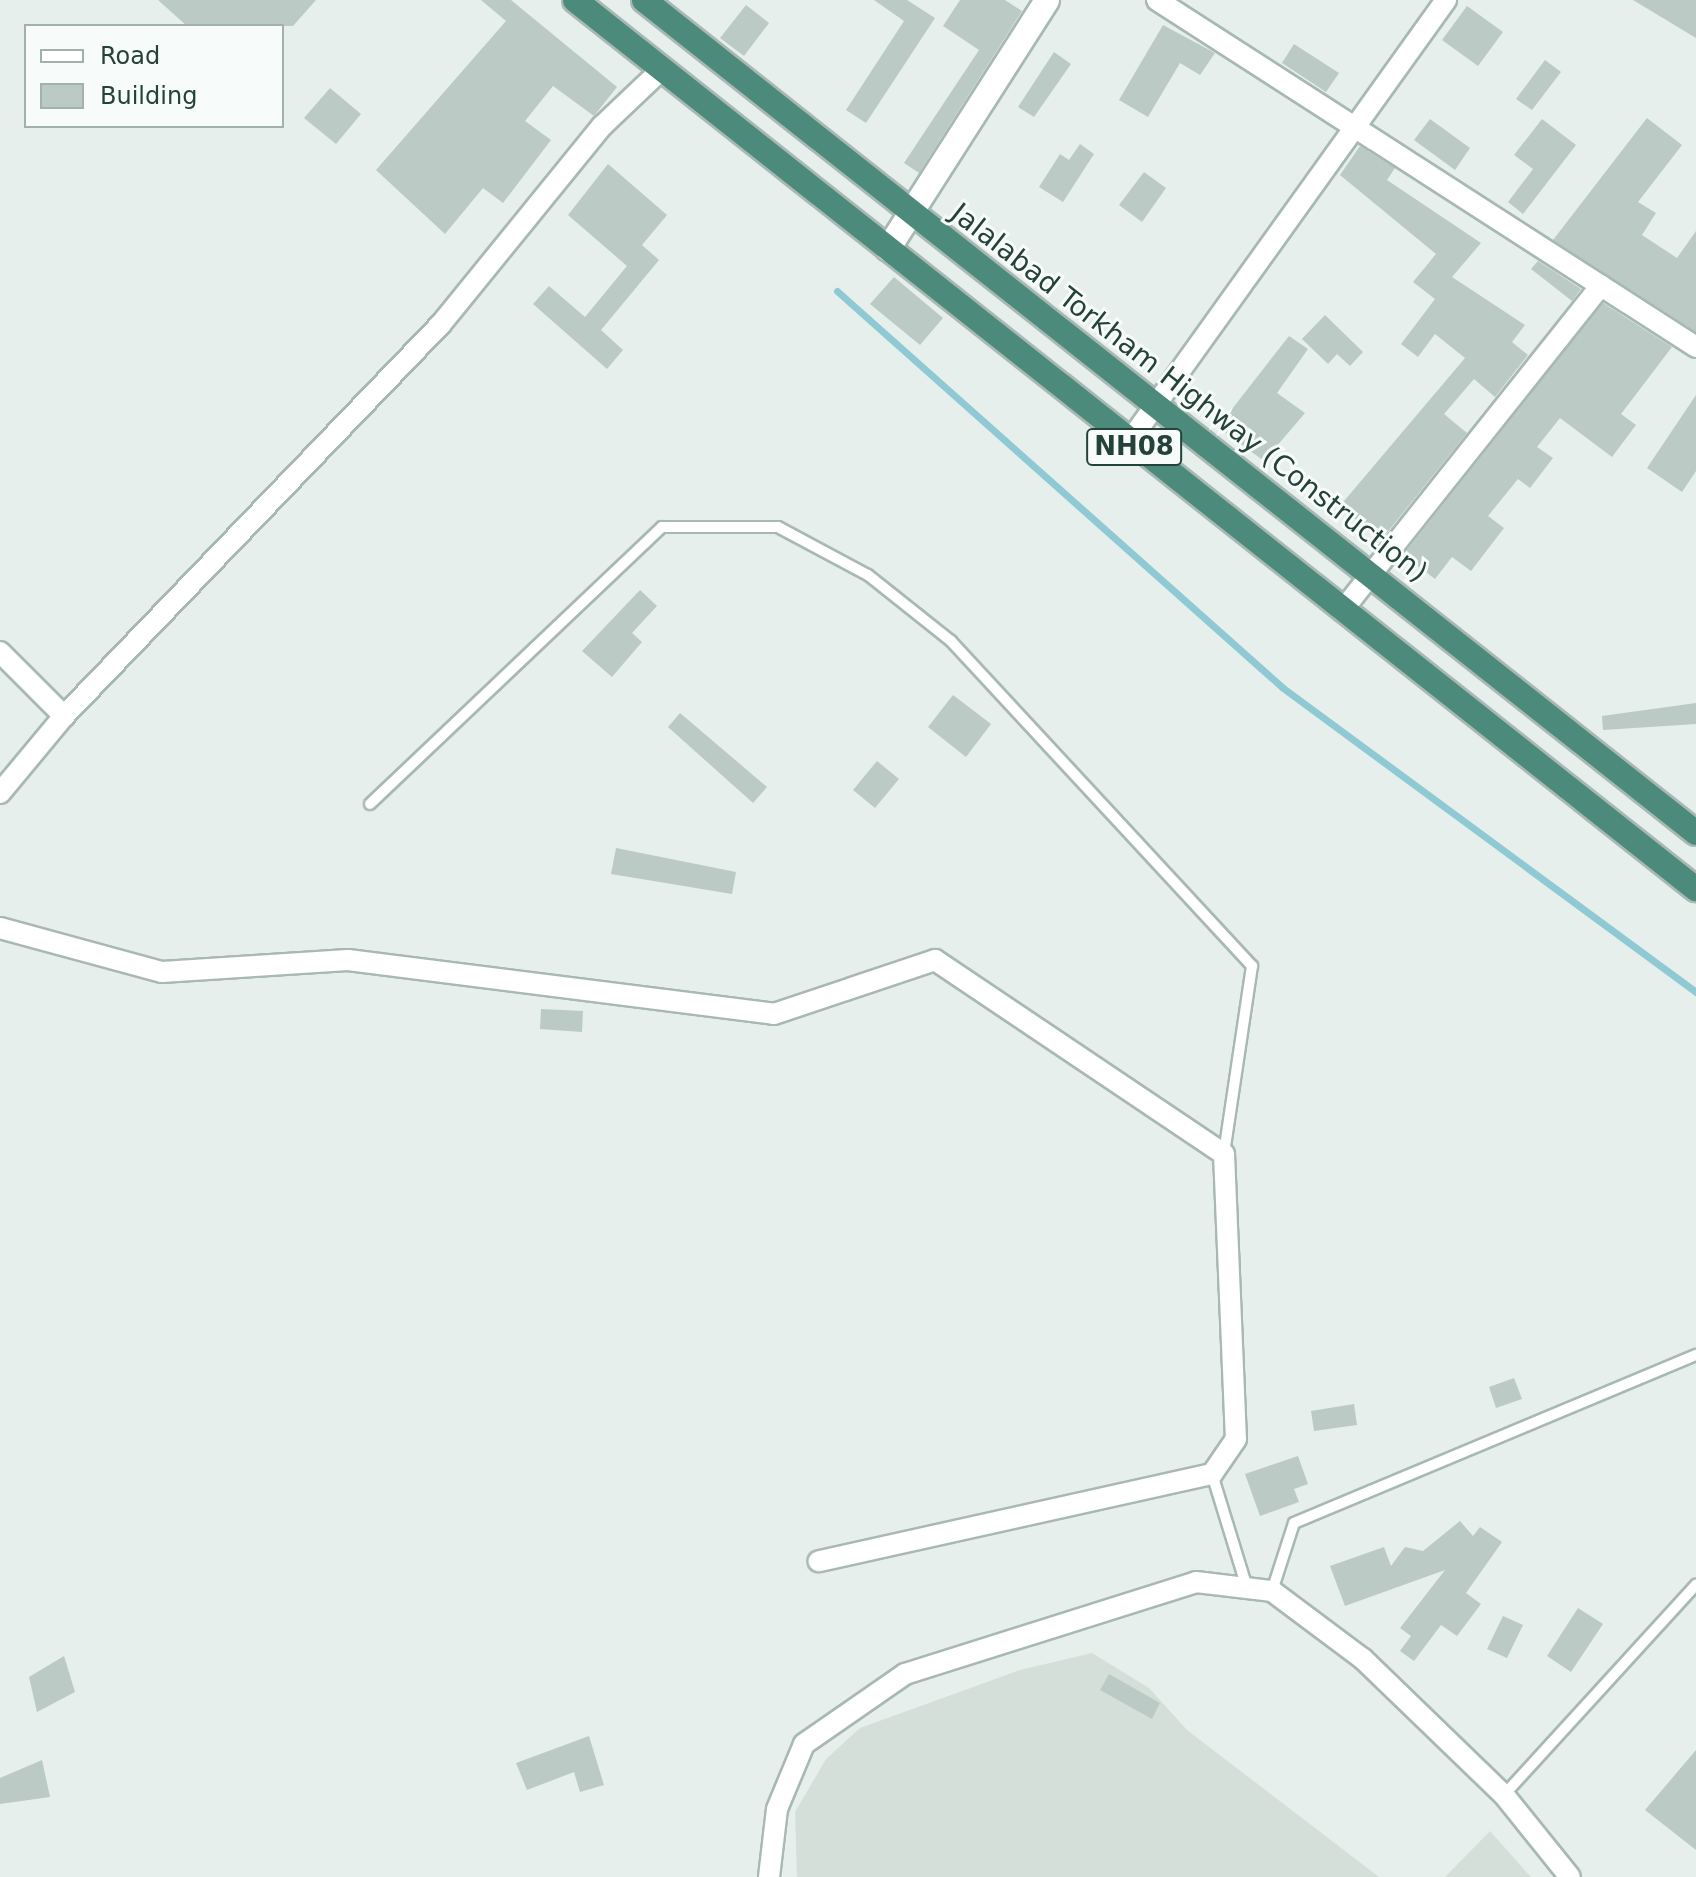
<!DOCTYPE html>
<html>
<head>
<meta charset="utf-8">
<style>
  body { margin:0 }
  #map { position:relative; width:1696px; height:1877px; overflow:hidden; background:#e6efeb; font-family:"DejaVu Sans",sans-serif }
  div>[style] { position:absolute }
  .built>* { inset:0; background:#d4dfda }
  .stream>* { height:7px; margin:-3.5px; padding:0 3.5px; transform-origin:3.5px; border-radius:3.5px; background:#8ec9d4 }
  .building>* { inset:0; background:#bbcac4 }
  .roads { filter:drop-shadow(2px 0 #a8b8b2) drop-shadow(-2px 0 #a8b8b2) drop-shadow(0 2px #a8b8b2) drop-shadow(0 -2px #a8b8b2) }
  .service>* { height:10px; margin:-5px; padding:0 5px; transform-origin:5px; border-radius:5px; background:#fff }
  .minor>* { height:20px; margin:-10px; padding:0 10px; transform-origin:10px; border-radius:10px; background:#fff }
  .tertiary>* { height:24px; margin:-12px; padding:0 12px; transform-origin:12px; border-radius:12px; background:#fff }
  .trunk>* { height:24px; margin:-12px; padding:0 12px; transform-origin:12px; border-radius:12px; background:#4c8a7c }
  span { translate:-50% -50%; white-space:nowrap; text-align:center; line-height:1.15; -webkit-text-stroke:6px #f7fbf9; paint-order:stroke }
  .shield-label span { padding:2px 6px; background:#f7fbf9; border:2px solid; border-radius:6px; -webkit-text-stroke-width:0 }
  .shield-label { font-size:26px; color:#24423a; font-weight:700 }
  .street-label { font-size:28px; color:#24423a }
  .legend { position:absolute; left:24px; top:24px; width:260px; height:104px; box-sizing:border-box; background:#f7fbf9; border:2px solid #a3b1ad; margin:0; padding:10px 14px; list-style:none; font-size:24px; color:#24423a }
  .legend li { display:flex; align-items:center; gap:16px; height:40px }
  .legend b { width:40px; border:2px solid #a3b1ad }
</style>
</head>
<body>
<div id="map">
  <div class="built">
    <i style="clip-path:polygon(1092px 1653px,1149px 1688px,1187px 1730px,1379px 1877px,797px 1877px,795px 1812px,826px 1759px,860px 1728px,1020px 1670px)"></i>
    <i style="clip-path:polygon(1490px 1831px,1531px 1877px,1445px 1877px)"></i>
  </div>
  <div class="stream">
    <i style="left:837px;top:291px;width:597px;rotate:41.67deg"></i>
    <i style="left:1283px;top:688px;width:513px;rotate:36.36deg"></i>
  </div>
  <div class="building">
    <i style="clip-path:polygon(158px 0,316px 0,293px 26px,187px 26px)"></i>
    <i style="clip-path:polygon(481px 0,511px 0,617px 87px,594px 116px,553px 86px,525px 121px,551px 140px,503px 203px,483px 188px,445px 234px,376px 170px,506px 21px)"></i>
    <i style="clip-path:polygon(874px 0,907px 0,935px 18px,866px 123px,846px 110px,904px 21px)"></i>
    <i style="clip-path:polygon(960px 0,1005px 0,1022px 11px,919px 173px,904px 163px,979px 50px,943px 26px)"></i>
    <i style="clip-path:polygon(1633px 0,1696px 0,1696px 38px)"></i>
    <i style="clip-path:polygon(746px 5px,769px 23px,744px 56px,720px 38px)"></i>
    <i style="clip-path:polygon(1467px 6px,1503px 32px,1478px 66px,1442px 40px)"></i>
    <i style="clip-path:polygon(1163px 25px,1215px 53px,1200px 75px,1180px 63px,1148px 117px,1119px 100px)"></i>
    <i style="clip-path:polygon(1294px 44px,1339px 73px,1326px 92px,1282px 63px)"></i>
    <i style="clip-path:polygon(1054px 52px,1071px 64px,1034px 117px,1018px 107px)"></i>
    <i style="clip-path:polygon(1545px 60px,1561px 72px,1532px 110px,1516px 99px)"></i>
    <i style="clip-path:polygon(330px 88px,361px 114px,336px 144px,304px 118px)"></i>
    <i style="clip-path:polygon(1647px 118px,1682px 145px,1638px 202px,1656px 213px,1642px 235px,1677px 258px,1696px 231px,1696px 332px,1553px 240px)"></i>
    <i style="clip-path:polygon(1430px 119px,1470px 148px,1455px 170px,1414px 140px)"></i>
    <i style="clip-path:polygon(1542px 119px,1576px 145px,1523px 214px,1508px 202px,1533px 169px,1514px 155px)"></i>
    <i style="clip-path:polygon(1080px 144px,1094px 154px,1063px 202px,1039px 187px,1060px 154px,1069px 160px)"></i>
    <i style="clip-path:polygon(1360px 146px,1395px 168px,1387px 180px,1481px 243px,1452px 277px,1525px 325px,1512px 342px,1528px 355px,1495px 397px,1474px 379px,1444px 414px,1467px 433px,1382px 539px,1339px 507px,1465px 358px,1435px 334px,1418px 357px,1401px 344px,1435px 299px,1413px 282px,1436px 254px,1340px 175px)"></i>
    <i style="clip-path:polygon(608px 164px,667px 215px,642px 245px,659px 260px,601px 330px,623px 350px,607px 369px,533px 304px,549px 286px,585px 317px,627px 266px,568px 215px)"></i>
    <i style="clip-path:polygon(1144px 172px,1166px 188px,1142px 222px,1119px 205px)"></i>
    <i style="clip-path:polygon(1538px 261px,1581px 289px,1572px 301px,1531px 269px)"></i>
    <i style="clip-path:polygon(894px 277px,943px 318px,920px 345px,870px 304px)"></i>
    <i style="clip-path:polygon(1603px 303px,1672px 347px,1621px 414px,1636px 425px,1612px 457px,1560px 418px,1537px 447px,1553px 458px,1530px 488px,1518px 479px,1488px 516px,1504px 528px,1471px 571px,1452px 557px,1435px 579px,1403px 555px)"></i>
    <i style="clip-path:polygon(1325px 315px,1363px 352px,1350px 366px,1337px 354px,1328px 364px,1302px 339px)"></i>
    <i style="clip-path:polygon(1289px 336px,1308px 349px,1277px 393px,1305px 413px,1264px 461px,1218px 427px)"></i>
    <i style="clip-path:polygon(1696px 395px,1696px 471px,1682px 492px,1647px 468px)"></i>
    <i style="clip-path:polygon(640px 590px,657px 606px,632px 633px,642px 642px,612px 677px,582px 651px)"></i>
    <i style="clip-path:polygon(953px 695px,991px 724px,966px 757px,928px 727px)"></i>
    <i style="clip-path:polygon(1696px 703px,1696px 724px,1603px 730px,1602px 716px)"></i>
    <i style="clip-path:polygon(680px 713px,767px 787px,753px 803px,668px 727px)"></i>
    <i style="clip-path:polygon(877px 761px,899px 779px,875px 808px,853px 790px)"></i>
    <i style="clip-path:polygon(616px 848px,736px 872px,732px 894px,611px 874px)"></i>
    <i style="clip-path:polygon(541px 1009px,583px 1011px,582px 1032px,540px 1029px)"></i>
    <i style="clip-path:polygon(1514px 1378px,1522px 1399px,1496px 1408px,1489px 1387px)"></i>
    <i style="clip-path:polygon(1354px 1404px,1357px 1425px,1314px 1431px,1311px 1411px)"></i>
    <i style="clip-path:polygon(1298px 1456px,1308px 1484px,1294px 1489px,1299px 1502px,1260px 1516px,1245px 1474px)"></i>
    <i style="clip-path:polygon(1460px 1521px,1473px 1536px,1480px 1527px,1502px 1542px,1466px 1593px,1481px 1604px,1457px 1636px,1441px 1625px,1414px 1661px,1400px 1651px,1411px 1636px,1400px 1628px,1445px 1570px,1345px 1606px,1330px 1566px,1384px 1547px,1391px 1566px,1405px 1547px,1423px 1551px)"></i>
    <i style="clip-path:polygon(1578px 1608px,1603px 1624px,1571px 1672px,1547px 1656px)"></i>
    <i style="clip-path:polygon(1503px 1616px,1523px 1625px,1507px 1658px,1487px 1649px)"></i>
    <i style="clip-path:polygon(64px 1656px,75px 1692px,37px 1712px,29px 1677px)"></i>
    <i style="clip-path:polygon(1109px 1674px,1160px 1703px,1152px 1719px,1100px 1690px)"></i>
    <i style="clip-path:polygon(589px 1736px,604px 1785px,580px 1792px,574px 1772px,527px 1790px,516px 1763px)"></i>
    <i style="clip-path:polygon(1696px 1750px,1696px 1850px,1645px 1810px)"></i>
    <i style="clip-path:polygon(42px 1760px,50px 1797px,0 1804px,0 1778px)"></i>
  </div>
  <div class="roads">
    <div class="service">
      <i style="left:370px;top:804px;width:402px;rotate:-43.5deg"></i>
      <i style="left:662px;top:527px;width:116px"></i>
      <i style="left:778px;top:527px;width:102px;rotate:28.1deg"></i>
      <i style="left:868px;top:575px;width:106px;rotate:38.5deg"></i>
      <i style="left:951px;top:641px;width:443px;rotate:47.2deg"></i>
      <i style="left:1252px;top:966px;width:190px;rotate:98.5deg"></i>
      <i style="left:1212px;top:1474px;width:119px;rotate:72.9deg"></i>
      <i style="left:1272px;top:1591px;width:71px;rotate:-72.1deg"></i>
      <i style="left:1294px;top:1523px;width:436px;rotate:-22.7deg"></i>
      <i style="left:1504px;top:1795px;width:285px;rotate:-47.6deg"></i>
    </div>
    <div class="minor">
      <i style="left:1157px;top:0;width:641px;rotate:32.77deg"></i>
      <i style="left:1129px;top:442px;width:544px;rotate:-54.35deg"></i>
      <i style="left:1342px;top:611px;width:416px;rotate:-51.5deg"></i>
      <i style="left:0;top:652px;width:91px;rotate:45deg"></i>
      <i style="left:0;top:793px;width:100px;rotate:-50.3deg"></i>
      <i style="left:64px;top:716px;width:544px;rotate:-46.12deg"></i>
      <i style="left:441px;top:324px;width:255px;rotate:-50.9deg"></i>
      <i style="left:602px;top:126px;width:83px;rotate:-43.5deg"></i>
      <i style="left:0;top:928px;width:168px;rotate:15.2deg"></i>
      <i style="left:162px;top:972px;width:186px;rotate:-3.7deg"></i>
      <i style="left:348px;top:960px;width:429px;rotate:7.2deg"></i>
      <i style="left:774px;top:1014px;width:170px;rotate:-18.5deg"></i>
      <i style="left:935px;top:960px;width:348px;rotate:33.9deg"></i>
      <i style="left:1224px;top:1154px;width:285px;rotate:87.6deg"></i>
      <i style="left:1236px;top:1439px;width:42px;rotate:124.4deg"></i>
      <i style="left:1212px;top:1474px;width:403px;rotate:167.5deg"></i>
      <i style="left:769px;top:1877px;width:68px;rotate:-83.3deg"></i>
      <i style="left:777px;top:1809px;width:70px;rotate:-67.4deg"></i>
      <i style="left:804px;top:1744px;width:123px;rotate:-34.7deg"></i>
      <i style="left:905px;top:1674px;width:305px;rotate:-17.5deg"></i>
      <i style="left:1196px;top:1582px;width:77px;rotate:6.8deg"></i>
      <i style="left:1272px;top:1591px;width:114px;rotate:36.8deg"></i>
      <i style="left:1363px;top:1659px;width:196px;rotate:44deg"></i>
      <i style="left:1504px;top:1795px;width:105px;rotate:51.2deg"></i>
    </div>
    <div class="tertiary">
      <i style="left:888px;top:249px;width:295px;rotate:-57.4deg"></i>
    </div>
    <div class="trunk">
      <i style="left:575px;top:0;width:1431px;rotate:38.42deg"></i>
      <i style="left:644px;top:0;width:1342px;rotate:38.37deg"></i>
    </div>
  </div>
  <div class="shield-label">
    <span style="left:1134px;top:447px">NH08</span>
  </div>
  <div class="street-label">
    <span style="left:1189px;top:393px;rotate:38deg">Jalalabad Torkham Highway (Construction)</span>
  </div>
  <ul class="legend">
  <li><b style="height:10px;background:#fff"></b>Road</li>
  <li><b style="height:22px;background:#bbcac4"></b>Building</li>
  </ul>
</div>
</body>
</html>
